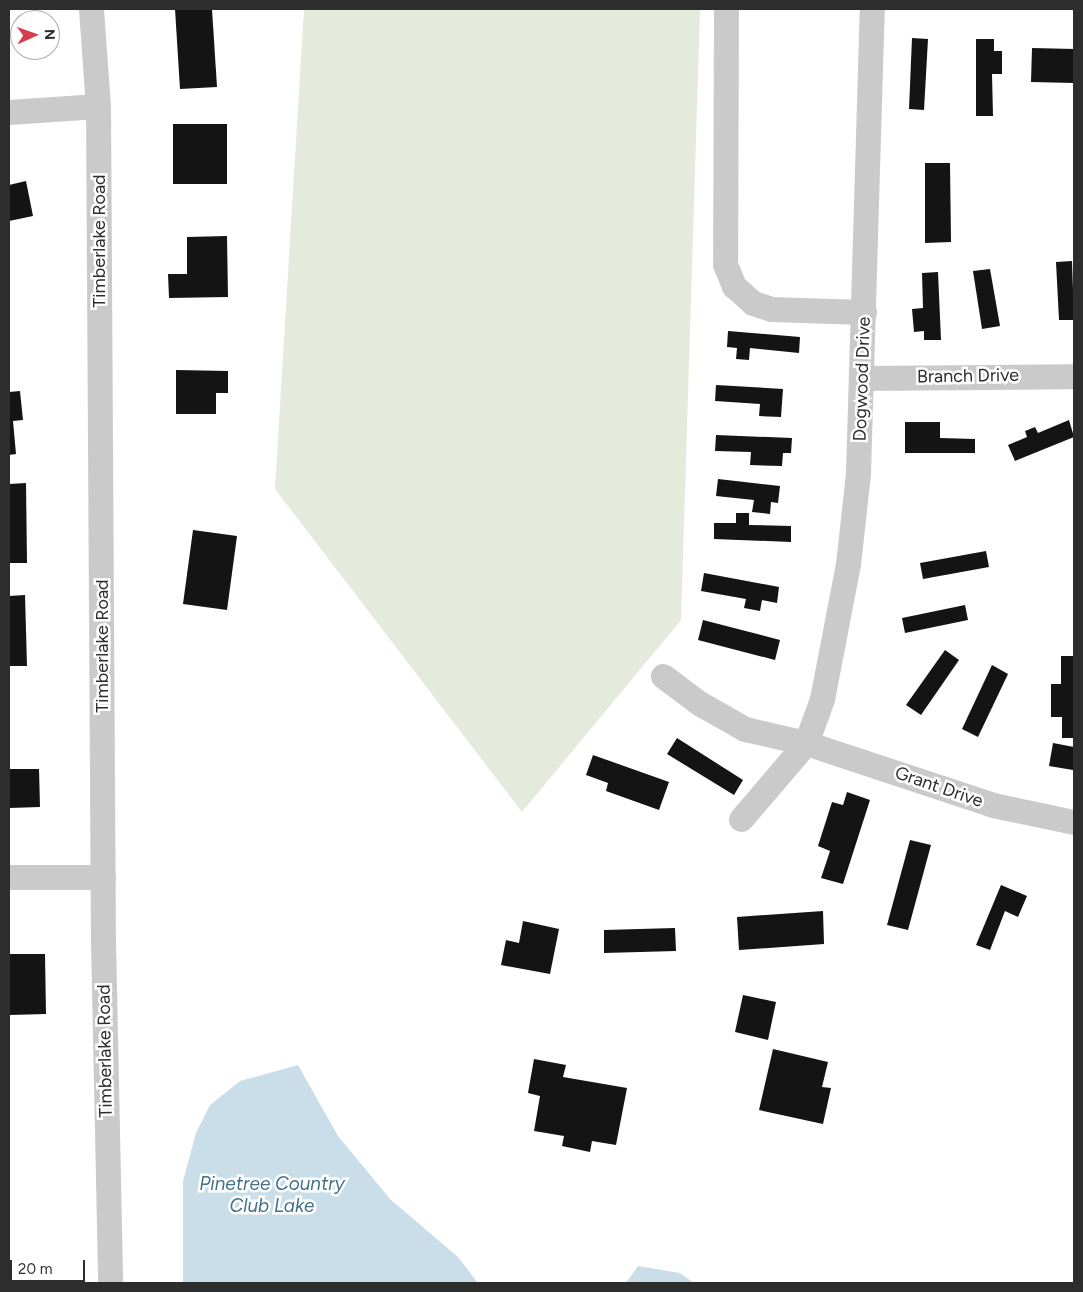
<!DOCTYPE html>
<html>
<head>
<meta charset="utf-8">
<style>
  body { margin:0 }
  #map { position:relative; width:1083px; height:1292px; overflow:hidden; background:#fff; font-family:Figtree,sans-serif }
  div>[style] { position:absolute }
  .green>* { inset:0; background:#e4eadc }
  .water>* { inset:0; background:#c9dee8 }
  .building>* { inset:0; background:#141414 }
  .minor>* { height:25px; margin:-12.5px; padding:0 12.5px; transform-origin:12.5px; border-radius:12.5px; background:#cacaca }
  span { translate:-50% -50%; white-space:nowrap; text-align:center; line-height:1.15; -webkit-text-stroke:5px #fff; paint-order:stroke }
  .street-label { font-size:18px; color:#2d2d2d }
  .water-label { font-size:19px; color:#427289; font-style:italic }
  .frame { position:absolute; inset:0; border:10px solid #2d2d2d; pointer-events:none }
  .north { position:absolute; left:10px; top:10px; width:50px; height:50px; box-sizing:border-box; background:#fff; border:1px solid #ababab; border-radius:50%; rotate:88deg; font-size:14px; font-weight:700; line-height:20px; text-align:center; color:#2d2d2d }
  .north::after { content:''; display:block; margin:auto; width:18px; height:22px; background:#d73c51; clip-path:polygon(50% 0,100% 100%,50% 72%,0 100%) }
  .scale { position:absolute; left:10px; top:1260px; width:75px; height:22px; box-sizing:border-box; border:2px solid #2d2d2d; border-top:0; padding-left:6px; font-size:15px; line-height:18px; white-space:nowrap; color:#2d2d2d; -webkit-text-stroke:4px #fff; paint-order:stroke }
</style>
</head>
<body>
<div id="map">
  <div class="green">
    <i style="clip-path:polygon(304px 9px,700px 9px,681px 620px,522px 812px,275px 489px)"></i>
  </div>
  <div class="water">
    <i style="clip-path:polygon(298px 1065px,338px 1136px,390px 1199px,458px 1257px,478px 1283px,183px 1283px,183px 1181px,196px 1133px,210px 1105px,240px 1081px)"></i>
    <i style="clip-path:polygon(638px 1266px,680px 1273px,694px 1283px,626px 1283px)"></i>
  </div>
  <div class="building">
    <i style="clip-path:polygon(175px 9px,212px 9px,217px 87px,180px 89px)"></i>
    <i style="clip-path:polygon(912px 38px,928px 39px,924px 110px,909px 109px)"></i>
    <i style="clip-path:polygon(976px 39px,994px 39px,994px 51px,1002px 51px,1002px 74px,992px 74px,993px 116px,976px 116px)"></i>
    <i style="clip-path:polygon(1032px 48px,1074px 49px,1074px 83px,1031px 82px)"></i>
    <i style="clip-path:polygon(173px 124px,227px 124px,227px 184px,173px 184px)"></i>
    <i style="clip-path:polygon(925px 163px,950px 163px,951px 242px,925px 243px)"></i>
    <i style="clip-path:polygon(26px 181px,33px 216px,9px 221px,9px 185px)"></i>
    <i style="clip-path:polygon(227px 236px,228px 297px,169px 298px,168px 274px,187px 274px,187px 237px)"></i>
    <i style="clip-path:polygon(1072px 261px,1074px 320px,1059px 320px,1056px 262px)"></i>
    <i style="clip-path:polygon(990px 269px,1000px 326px,982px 329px,973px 271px)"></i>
    <i style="clip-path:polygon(938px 272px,941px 340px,924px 340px,924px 331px,914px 332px,912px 309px,923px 308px,922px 273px)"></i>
    <i style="clip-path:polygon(728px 331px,800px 337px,799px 353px,750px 348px,749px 360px,736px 359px,737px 348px,727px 347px)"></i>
    <i style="clip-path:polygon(176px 370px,228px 371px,228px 393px,216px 393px,216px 414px,176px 414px)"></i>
    <i style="clip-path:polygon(716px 385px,783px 389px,781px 417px,759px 416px,760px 404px,715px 401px)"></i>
    <i style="clip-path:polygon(20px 391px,23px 420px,13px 421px,16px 454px,9px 455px,9px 392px)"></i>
    <i style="clip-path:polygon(1069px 420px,1074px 437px,1015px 461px,1008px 445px,1027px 437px,1025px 431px,1035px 427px,1038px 433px)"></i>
    <i style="clip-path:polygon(905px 422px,940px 422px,940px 438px,975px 439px,975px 453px,905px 453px)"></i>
    <i style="clip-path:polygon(716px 435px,792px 438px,791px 453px,783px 453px,782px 466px,750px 465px,751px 452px,715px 451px)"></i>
    <i style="clip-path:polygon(718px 479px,780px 486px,778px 503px,771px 502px,770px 514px,752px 512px,754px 500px,716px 496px)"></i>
    <i style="clip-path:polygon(26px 483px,27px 563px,9px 563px,9px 484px)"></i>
    <i style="clip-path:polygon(736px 513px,749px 513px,749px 525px,791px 526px,791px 542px,714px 539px,714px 523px,736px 523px)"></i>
    <i style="clip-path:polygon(193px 530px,237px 536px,227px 610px,183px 604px)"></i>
    <i style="clip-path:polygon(986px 551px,989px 567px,923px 579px,920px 563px)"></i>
    <i style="clip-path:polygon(704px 573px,779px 587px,777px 603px,762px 600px,760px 611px,744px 608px,746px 599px,701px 591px)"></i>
    <i style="clip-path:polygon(25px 595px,27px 666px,9px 666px,9px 596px)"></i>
    <i style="clip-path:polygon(965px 605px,968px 620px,905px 633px,902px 618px)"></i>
    <i style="clip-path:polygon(703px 620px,780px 640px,775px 660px,698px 640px)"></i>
    <i style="clip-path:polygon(945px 650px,959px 660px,921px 715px,906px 705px)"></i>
    <i style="clip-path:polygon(1061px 656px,1074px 656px,1074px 738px,1062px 738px,1062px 717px,1051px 717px,1051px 684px,1061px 684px)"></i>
    <i style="clip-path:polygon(992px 665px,1008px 674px,978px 737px,962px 729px)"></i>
    <i style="clip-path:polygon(677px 738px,743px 780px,734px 795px,667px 754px)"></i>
    <i style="clip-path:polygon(1053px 743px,1074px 747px,1073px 770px,1049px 766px)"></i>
    <i style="clip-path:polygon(593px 755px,669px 782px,659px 810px,606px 791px,608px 783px,586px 775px)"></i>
    <i style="clip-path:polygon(9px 769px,39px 769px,40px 807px,9px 808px)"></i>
    <i style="clip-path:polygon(847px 792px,870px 800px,843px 884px,821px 878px,830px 851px,818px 846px,832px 802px,843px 805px)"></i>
    <i style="clip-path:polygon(910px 840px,931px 845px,908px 930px,887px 925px)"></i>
    <i style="clip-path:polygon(1001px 885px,1027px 896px,1018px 917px,1005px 911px,990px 950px,976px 945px)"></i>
    <i style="clip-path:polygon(823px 911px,824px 944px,739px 950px,737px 917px)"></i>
    <i style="clip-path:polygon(523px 921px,559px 929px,550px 974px,501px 965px,506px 940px,519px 943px)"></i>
    <i style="clip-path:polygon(675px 928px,676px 951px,604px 953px,604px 930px)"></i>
    <i style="clip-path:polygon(9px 954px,45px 954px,46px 1014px,9px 1015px)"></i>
    <i style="clip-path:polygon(743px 995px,776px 1002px,768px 1040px,735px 1032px)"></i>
    <i style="clip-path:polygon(773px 1049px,828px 1062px,822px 1087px,831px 1088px,823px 1124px,759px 1110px)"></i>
    <i style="clip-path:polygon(534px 1059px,566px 1065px,563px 1077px,627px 1088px,616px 1145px,592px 1141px,590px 1152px,562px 1146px,564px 1136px,534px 1131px,540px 1096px,528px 1093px)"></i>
  </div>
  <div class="minor">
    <i style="left:91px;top:9px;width:97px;rotate:85.9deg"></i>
    <i style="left:98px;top:106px;width:834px;rotate:89.66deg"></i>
    <i style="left:103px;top:940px;width:343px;rotate:88.8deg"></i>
    <i style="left:726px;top:9px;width:255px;rotate:90.2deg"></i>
    <i style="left:725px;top:264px;width:24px;rotate:68deg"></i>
    <i style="left:734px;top:286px;width:25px;rotate:42deg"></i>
    <i style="left:753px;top:303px;width:19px;rotate:18deg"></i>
    <i style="left:771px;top:309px;width:93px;rotate:1.8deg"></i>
    <i style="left:9px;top:112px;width:89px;rotate:-3.9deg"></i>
    <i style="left:862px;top:378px;width:212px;rotate:-0.5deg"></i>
    <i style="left:663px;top:676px;width:45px;rotate:36.9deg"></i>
    <i style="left:699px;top:703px;width:53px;rotate:29.5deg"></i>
    <i style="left:745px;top:729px;width:63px;rotate:12.9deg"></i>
    <i style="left:806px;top:743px;width:197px;rotate:18.3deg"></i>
    <i style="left:993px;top:805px;width:83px;rotate:11.9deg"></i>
    <i style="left:741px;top:819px;width:100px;rotate:-49.5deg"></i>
    <i style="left:806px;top:743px;width:47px;rotate:-70deg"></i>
    <i style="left:822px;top:699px;width:137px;rotate:-79.1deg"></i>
    <i style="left:848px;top:564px;width:92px;rotate:-83.7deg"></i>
    <i style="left:858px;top:473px;width:464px;rotate:-88.3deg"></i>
    <i style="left:9px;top:877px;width:94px"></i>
  </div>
  <div class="street-label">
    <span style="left:99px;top:241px;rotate:-90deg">Timberlake Road</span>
    <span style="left:968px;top:376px;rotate:-1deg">Branch Drive</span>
    <span style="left:862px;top:379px;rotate:-88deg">Dogwood Drive</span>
    <span style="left:102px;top:646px;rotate:-90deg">Timberlake Road</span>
    <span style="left:939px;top:787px;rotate:19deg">Grant Drive</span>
    <span style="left:105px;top:1051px;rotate:-91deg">Timberlake Road</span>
  </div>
  <div class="water-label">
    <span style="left:272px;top:1195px">Pinetree Country<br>Club Lake</span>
  </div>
  <div class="frame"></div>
  <div class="north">N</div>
  <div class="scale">20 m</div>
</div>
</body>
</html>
